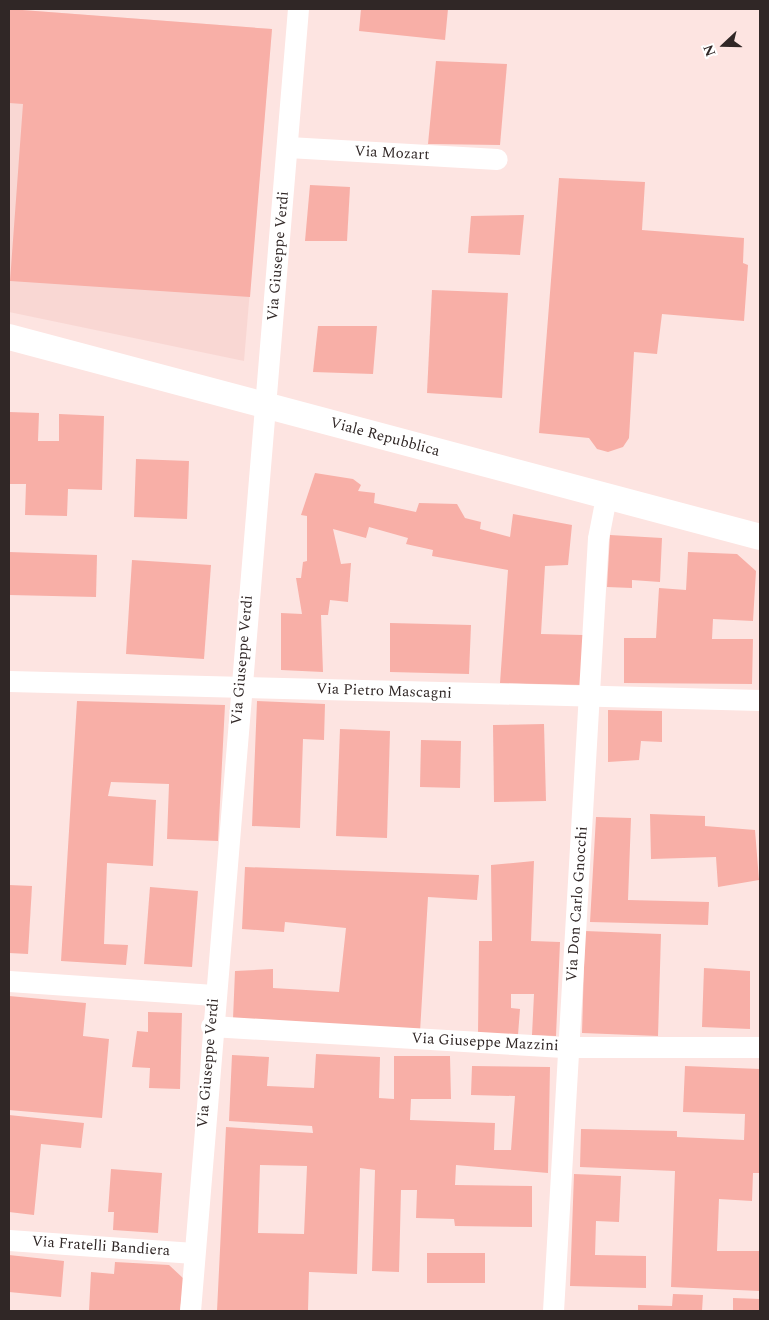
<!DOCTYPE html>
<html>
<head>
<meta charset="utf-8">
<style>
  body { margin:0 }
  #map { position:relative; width:769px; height:1320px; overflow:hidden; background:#fde4e1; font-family:Spectral,serif }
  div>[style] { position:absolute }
  .built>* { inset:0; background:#f9d7d3 }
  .building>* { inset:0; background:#f8afa7 }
  .minor>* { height:21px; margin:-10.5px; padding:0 10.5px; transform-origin:10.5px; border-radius:10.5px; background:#fff }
  .tertiary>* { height:26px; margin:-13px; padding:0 13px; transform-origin:13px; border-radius:13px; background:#fff }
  span { translate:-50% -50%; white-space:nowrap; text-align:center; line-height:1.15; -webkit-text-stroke:4px #fff; paint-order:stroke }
  .street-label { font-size:15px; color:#302726 }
  .frame { position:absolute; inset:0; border:10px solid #302726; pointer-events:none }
  .north { position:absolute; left:699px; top:20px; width:50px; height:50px; -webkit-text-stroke:4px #fff; paint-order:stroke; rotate:249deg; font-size:14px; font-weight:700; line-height:20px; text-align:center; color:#302726 }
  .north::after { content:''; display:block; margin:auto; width:18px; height:22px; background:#302726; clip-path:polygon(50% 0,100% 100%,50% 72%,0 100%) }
</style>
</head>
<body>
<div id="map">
  <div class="built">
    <i style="clip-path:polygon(9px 9px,272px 29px,244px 361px,9px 312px)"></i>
  </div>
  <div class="building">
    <i style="clip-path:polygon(9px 9px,272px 29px,250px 297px,10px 281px,23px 104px,9px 103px)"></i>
    <i style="clip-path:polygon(361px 9px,448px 9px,445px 40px,359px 31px)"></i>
    <i style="clip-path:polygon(436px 61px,507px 64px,500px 145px,428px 144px)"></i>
    <i style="clip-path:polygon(559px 178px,645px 182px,642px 230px,744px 238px,743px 263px,748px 265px,744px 321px,662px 314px,657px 354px,634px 352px,629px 438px,623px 447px,608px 452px,597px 449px,589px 438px,539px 433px)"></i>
    <i style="clip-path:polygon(310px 185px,350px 187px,347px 241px,305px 241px)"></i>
    <i style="clip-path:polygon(524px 215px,520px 255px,468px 253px,471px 216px)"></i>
    <i style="clip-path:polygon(432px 290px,508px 293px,502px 398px,427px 393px)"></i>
    <i style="clip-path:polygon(318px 326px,377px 326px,373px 374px,313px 372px)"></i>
    <i style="clip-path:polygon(9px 412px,39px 413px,38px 441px,59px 441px,59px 414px,104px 416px,102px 490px,68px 489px,67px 516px,25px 515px,26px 484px,9px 484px)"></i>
    <i style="clip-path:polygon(136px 459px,189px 461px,187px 519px,134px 517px)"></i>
    <i style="clip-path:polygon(315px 473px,353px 479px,361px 485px,358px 491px,375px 493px,374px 503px,416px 512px,419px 503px,457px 504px,465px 518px,481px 522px,480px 529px,510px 537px,513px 514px,572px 525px,568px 565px,545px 566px,541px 634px,583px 635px,582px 685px,500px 683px,508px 570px,432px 556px,433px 550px,406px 544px,408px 538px,369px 527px,366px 538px,333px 529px,341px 564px,351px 563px,348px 602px,330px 600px,328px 615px,321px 615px,323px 672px,281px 670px,281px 613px,302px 614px,296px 578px,301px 578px,303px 562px,307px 561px,307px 516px,301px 515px)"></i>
    <i style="clip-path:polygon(610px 535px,662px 538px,660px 582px,632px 580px,632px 588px,607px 587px)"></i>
    <i style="clip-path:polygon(9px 552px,97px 555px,96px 597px,9px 595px)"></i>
    <i style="clip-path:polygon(688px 552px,737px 554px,756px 571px,753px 621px,713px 619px,712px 639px,753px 639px,752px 684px,624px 683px,624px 638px,656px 638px,659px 588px,686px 590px)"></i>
    <i style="clip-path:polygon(132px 560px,211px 565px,204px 659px,126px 654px)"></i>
    <i style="clip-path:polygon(390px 623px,471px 625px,469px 674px,390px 672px)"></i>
    <i style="clip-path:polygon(77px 701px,225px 705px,218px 841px,167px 839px,169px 784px,111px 782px,108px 796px,156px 800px,153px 866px,107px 863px,104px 944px,128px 945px,126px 965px,61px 961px)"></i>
    <i style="clip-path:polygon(257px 701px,325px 704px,324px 740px,303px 739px,300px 828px,252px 826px)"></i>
    <i style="clip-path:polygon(608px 710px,662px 711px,662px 742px,641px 741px,639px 760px,608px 762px)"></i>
    <i style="clip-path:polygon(544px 724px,546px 801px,494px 802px,493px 725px)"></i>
    <i style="clip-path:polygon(340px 729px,390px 731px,387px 838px,336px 836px)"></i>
    <i style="clip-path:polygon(421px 740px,461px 741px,460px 788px,420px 787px)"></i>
    <i style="clip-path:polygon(650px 814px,705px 816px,705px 826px,755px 830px,759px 880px,718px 887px,716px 857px,651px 859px)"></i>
    <i style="clip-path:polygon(596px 817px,631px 818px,628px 900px,709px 902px,708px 925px,590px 922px)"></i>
    <i style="clip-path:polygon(534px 861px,531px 941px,560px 942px,556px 1036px,532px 1035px,534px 994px,511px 994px,511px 1008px,520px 1009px,518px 1035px,478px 1034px,479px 941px,492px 941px,491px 865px)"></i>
    <i style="clip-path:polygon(245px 867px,479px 875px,477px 900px,428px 897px,420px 1032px,233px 1019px,235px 971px,273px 969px,273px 988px,339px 992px,346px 928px,285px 922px,284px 932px,242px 929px)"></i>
    <i style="clip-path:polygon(9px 885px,32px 886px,28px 954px,9px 953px)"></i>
    <i style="clip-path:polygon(150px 887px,198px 891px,192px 967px,144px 964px)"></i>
    <i style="clip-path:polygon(585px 931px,661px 934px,658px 1036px,582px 1033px)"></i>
    <i style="clip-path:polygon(704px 968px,750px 971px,750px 1029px,702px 1027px)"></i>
    <i style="clip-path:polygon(9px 996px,86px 1003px,83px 1036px,109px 1039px,102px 1118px,9px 1110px)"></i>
    <i style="clip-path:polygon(148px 1012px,182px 1013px,180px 1089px,149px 1088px,150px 1068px,132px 1067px,137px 1031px,148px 1032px)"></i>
    <i style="clip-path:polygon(evenodd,316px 1054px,380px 1057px,379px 1098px,394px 1099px,394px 1056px,450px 1056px,451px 1099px,411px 1099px,410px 1120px,495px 1123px,494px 1150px,511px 1150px,515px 1096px,471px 1095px,472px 1066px,550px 1067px,548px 1173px,456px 1165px,455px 1185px,532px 1186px,532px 1227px,455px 1226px,454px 1219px,416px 1218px,417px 1190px,401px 1190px,399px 1272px,372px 1271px,375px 1170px,360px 1168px,357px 1274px,309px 1272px,308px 1311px,217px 1311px,226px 1127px,313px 1133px,312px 1126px,229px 1121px,232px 1055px,269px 1057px,267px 1086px,314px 1088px,316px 1054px,260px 1165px,307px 1166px,304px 1234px,258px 1233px,260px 1165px)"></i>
    <i style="clip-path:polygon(685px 1066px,760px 1069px,760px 1173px,753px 1173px,752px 1201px,719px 1199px,717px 1251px,760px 1251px,760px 1291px,671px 1287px,675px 1171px,580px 1167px,581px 1129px,677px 1131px,677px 1137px,744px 1140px,745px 1114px,683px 1112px)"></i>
    <i style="clip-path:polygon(9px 1115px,84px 1123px,81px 1148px,41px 1144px,34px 1215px,9px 1212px)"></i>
    <i style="clip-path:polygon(111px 1169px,162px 1173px,158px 1233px,113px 1230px,114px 1212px,108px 1212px)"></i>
    <i style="clip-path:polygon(574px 1174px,621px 1176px,619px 1222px,596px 1221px,595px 1255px,646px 1256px,646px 1288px,570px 1286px)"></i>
    <i style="clip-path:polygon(427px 1253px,485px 1253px,485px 1283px,427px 1283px)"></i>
    <i style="clip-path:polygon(9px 1255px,64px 1261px,61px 1297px,9px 1292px)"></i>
    <i style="clip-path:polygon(115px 1262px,169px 1265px,184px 1279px,180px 1311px,89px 1311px,91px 1272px,114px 1274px)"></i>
    <i style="clip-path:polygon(673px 1294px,703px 1295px,702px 1311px,638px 1311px,638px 1305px,672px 1306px)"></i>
    <i style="clip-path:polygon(733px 1298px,760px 1299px,760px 1311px,733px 1311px)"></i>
  </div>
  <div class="minor">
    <i style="left:288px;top:147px;width:209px;rotate:3.3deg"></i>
    <i style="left:9px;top:681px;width:751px;rotate:1.45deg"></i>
    <i style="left:9px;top:981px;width:205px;rotate:3.9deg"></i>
    <i style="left:211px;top:1026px;width:357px;rotate:3.4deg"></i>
    <i style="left:567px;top:1047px;width:193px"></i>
    <i style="left:9px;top:1240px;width:185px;rotate:4deg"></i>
    <i style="left:190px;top:1311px;width:1306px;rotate:-85.26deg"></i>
    <i style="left:553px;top:1311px;width:774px;rotate:-86.67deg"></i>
    <i style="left:598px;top:538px;width:42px;rotate:-79deg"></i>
  </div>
  <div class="tertiary">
    <i style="left:9px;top:337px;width:777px;rotate:14.91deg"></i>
  </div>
  <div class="street-label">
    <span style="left:392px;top:153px;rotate:3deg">Via Mozart</span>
    <span style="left:278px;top:256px;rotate:-85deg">Via Giuseppe Verdi</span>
    <span style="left:385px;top:437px;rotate:15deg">Viale Repubblica</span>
    <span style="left:242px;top:660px;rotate:-85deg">Via Giuseppe Verdi</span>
    <span style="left:384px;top:691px;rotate:2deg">Via Pietro Mascagni</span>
    <span style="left:577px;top:904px;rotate:-86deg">Via Don Carlo Gnocchi</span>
    <span style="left:485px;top:1042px;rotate:3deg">Via Giuseppe Mazzini</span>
    <span style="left:208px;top:1063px;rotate:-85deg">Via Giuseppe Verdi</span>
    <span style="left:101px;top:1246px;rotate:4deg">Via Fratelli Bandiera</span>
  </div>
  <div class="frame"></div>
  <div class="north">N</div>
</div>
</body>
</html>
